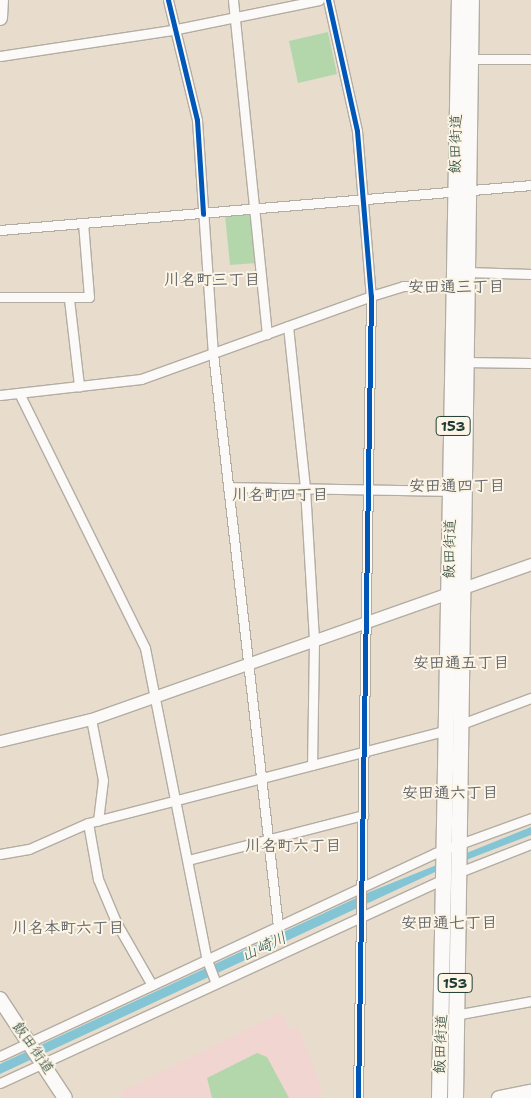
<!DOCTYPE html>
<html>
<head>
<meta charset="utf-8">
<style>
  body { margin:0 }
  #map { position:relative; width:531px; height:1098px; overflow:hidden; background:#e8dccd; font-family:"Shantell Sans","Klee One",sans-serif }
  div>[style] { position:absolute }
  .built>* { inset:0; background:#f0d5d0 }
  .green>* { inset:0; background:#b3d7ab }
  .water>* { inset:0; background:#83c5d4 }
  .roads { filter:drop-shadow(1px 0 #b2ada3) drop-shadow(-1px 0 #b2ada3) drop-shadow(0 1px #b2ada3) drop-shadow(0 -1px #b2ada3) }
  .street>* { height:9px; margin:-4.5px; padding:0 4.5px; transform-origin:4.5px; border-radius:4.5px; background:#fcfaf8 }
  .secondary>* { height:11px; margin:-5.5px; padding:0 5.5px; transform-origin:5.5px; border-radius:5.5px; background:#fcfaf8 }
  .primary>* { height:14px; margin:-7px; padding:0 7px; transform-origin:7px; border-radius:7px; background:#fcfaf8 }
  .highway>* { height:15px; margin:-7.5px; padding:0 7.5px; transform-origin:7.5px; border-radius:7.5px; background:#fcfaf8 }
  .cycleway>* { height:5px; margin:-2.5px; padding:0 2.5px; transform-origin:2.5px; border-radius:2.5px; background:#0057b8 }
  span { translate:-50% -50%; white-space:nowrap; text-align:center; line-height:1.15; -webkit-text-stroke:4px #fcf5e5; paint-order:stroke }
  .shield-label span { padding:1px 4px; background:#fcf5e5; border:1px solid; border-radius:4px; -webkit-text-stroke-width:0 }
  .shield-label { font-size:14px; color:#1f3d34; font-weight:700 }
  .street-label { font-size:15px; color:#1f3d34 }
  .neighbourhood-label { font-size:16px; color:#63666c; font-weight:700 }
  .water-label { font-size:16px; color:#2d5c5d; font-style:italic }
</style>
</head>
<body>
<div id="map">
  <div class="built">
    <i style="clip-path:polygon(282px 1012px,290px 1030px,298px 1027px,320px 1082px,322px 1098px,122px 1098px,122px 1091px)"></i>
  </div>
  <div class="green">
    <i style="clip-path:polygon(328px 32px,337px 74px,298px 83px,289px 41px)"></i>
    <i style="clip-path:polygon(253px 213px,257px 263px,230px 265px,225px 215px)"></i>
    <i style="clip-path:polygon(257px 1053px,267px 1057px,289px 1098px,212px 1098px,207px 1078px)"></i>
  </div>
  <div class="water">
    <i style="clip-path:polygon(531px 827px,531px 835px,435px 872px,0 1074px,0 1064px,367px 893px)"></i>
  </div>
  <div class="roads">
    <div class="street">
      <i style="left:168px;top:0;width:123px;rotate:76.4deg"></i>
      <i style="left:197px;top:120px;width:234px;rotate:86.1deg"></i>
      <i style="left:213px;top:353px;width:577px;rotate:83.53deg"></i>
      <i style="left:233px;top:0;width:336px;rotate:84.2deg"></i>
      <i style="left:328px;top:0;width:134px;rotate:77.5deg"></i>
      <i style="left:357px;top:131px;width:166px;rotate:85.2deg"></i>
      <i style="left:371px;top:296px;width:802px;rotate:90.93deg"></i>
      <i style="left:0;top:56px;width:174px;rotate:-8.6deg"></i>
      <i style="left:172px;top:30px;width:150px;rotate:-11.5deg"></i>
      <i style="left:470px;top:59px;width:61px"></i>
      <i style="left:0;top:230px;width:533px;rotate:-4.84deg"></i>
      <i style="left:467px;top:272px;width:64px;rotate:1.8deg"></i>
      <i style="left:0;top:297px;width:89px"></i>
      <i style="left:89px;top:297px;width:74px;rotate:-94.6deg"></i>
      <i style="left:69px;top:299px;width:88px;rotate:83.4deg"></i>
      <i style="left:288px;top:326px;width:163px;rotate:84deg"></i>
      <i style="left:305px;top:488px;width:153px;rotate:86.6deg"></i>
      <i style="left:314px;top:641px;width:124px;rotate:90.9deg"></i>
      <i style="left:464px;top:362px;width:67px;rotate:0.9deg"></i>
      <i style="left:19px;top:393px;width:284px;rotate:63.7deg"></i>
      <i style="left:145px;top:648px;width:318px;rotate:78.8deg"></i>
      <i style="left:207px;top:960px;width:25px;rotate:69deg"></i>
      <i style="left:0;top:395px;width:142px;rotate:-6.5deg"></i>
      <i style="left:141px;top:379px;width:245px;rotate:-19.8deg"></i>
      <i style="left:371px;top:296px;width:34px;rotate:-17deg"></i>
      <i style="left:403px;top:286px;width:52px;rotate:1.1deg"></i>
      <i style="left:228px;top:487px;width:224px;rotate:1deg"></i>
      <i style="left:91px;top:719px;width:62px;rotate:78.9deg"></i>
      <i style="left:103px;top:780px;width:41px;rotate:97deg"></i>
      <i style="left:459px;top:725px;width:77px;rotate:-20.6deg"></i>
      <i style="left:88px;top:823px;width:57px;rotate:79.9deg"></i>
      <i style="left:98px;top:879px;width:49px;rotate:67.1deg"></i>
      <i style="left:117px;top:924px;width:70px;rotate:60.2deg"></i>
      <i style="left:0;top:854px;width:29px;rotate:-10deg"></i>
      <i style="left:29px;top:849px;width:64px;rotate:-23.8deg"></i>
      <i style="left:88px;top:823px;width:372px;rotate:-14.5deg"></i>
      <i style="left:188px;top:860px;width:181px;rotate:-14.4deg"></i>
      <i style="left:457px;top:873px;width:79px;rotate:-21.4deg"></i>
      <i style="left:455px;top:1015px;width:77px;rotate:-10.4deg"></i>
      <i style="left:0;top:1056px;width:480px;rotate:-25deg"></i>
      <i style="left:435px;top:853px;width:102px;rotate:-20deg"></i>
      <i style="left:0;top:1083px;width:491px;rotate:-24.7deg"></i>
    </div>
    <div class="secondary">
      <i style="left:0;top:741px;width:94px;rotate:-13.6deg"></i>
      <i style="left:91px;top:719px;width:467px;rotate:-19.4deg"></i>
    </div>
    <div class="primary">
      <i style="left:0;top:18px;width:18px;rotate:-87deg"></i>
      <i style="left:0;top:999px;width:118px;rotate:56.7deg"></i>
      <i style="left:499px;top:1098px;width:33px;rotate:-11deg"></i>
    </div>
    <div class="highway">
      <i style="left:439px;top:1098px;width:1098px;rotate:-88.96deg"></i>
      <i style="left:455px;top:1098px;width:1098px;rotate:-89.17deg"></i>
    </div>
  </div>
  <div class="cycleway">
    <i style="left:168px;top:0;width:123px;rotate:76.4deg"></i>
    <i style="left:197px;top:120px;width:94px;rotate:86.3deg"></i>
    <i style="left:328px;top:0;width:134px;rotate:77.5deg"></i>
    <i style="left:357px;top:131px;width:166px;rotate:85.2deg"></i>
    <i style="left:371px;top:296px;width:802px;rotate:90.93deg"></i>
  </div>
  <div class="shield-label">
    <span style="left:453px;top:426px">153</span>
    <span style="left:455px;top:983px">153</span>
  </div>
  <div class="street-label">
    <span style="left:456px;top:144px;rotate:-89deg">飯田街道</span>
    <span style="left:450px;top:549px;rotate:-89deg">飯田街道</span>
    <span style="left:441px;top:1044px;rotate:-88deg">飯田街道</span>
    <span style="left:33px;top:1048px;rotate:55deg">飯田街道</span>
  </div>
  <div class="neighbourhood-label">
    <span style="left:212px;top:280px">川名町三丁目</span>
    <span style="left:456px;top:287px">安田通三丁目</span>
    <span style="left:457px;top:486px">安田通四丁目</span>
    <span style="left:280px;top:495px">川名町四丁目</span>
    <span style="left:461px;top:663px">安田通五丁目</span>
    <span style="left:450px;top:793px">安田通六丁目</span>
    <span style="left:293px;top:846px">川名町六丁目</span>
    <span style="left:449px;top:923px">安田通七丁目</span>
    <span style="left:68px;top:928px">川名本町六丁目</span>
  </div>
  <div class="water-label">
    <span style="left:264px;top:947px;rotate:-25deg">山崎川</span>
  </div>
</div>
</body>
</html>
